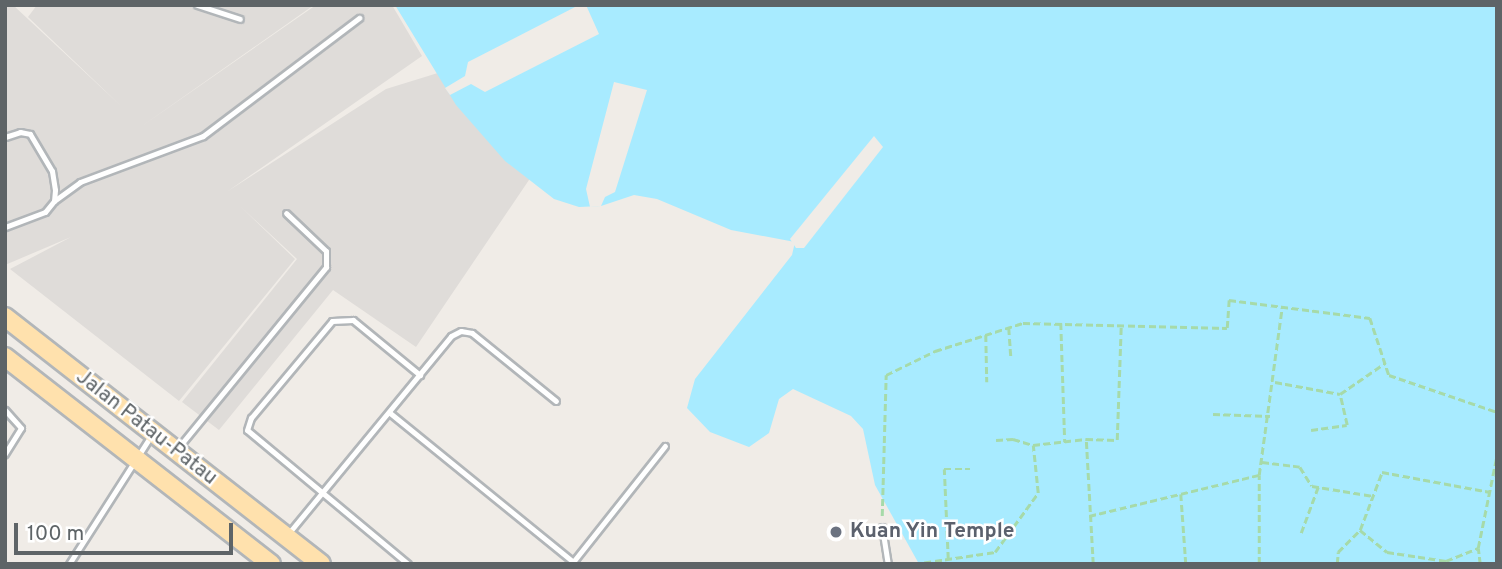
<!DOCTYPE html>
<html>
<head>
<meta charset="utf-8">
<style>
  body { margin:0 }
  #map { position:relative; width:1502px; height:569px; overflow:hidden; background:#f0ece7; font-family:Overpass,sans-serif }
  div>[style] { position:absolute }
  .industrial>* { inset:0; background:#dfdcd9 }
  .water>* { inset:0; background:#a8ebff }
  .pier>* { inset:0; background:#f0ece7 }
  .path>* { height:2.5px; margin-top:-1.25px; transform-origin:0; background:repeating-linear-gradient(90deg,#a6daa9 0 7px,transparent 0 10.5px) }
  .roads { filter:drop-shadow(2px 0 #b2b6b9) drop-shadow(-2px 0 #b2b6b9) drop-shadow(0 2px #b2b6b9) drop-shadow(0 -2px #b2b6b9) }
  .service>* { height:5px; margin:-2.5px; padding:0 2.5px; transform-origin:2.5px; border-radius:2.5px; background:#fff }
  .primary>* { height:18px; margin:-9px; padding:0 9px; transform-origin:9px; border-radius:9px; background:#ffe1ad }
  .dots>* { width:19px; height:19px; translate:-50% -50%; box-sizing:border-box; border:4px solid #fff; border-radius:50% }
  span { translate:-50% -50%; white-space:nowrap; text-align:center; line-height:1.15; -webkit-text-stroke:5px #fff; paint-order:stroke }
  .street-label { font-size:21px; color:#5e6467 }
  .worship-label { font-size:21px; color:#5b616d; font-weight:700 }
  .left { translate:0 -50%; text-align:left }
  .frame { position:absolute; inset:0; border:7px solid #5e6467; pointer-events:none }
  .scale { position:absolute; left:14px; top:523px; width:219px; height:32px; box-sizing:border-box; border:4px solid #5e6467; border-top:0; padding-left:9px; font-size:21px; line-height:24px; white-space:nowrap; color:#5e6467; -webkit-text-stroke:5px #fff; paint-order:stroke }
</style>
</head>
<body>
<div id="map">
  <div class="industrial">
    <i style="clip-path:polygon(5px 5px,13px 5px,121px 106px,28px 17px,37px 5px,314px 5px,142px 126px,316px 5px,392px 5px,422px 56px,228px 191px,386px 89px,454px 68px,531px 177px,416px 347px,333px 290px,219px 430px,182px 402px,297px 259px,240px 206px,295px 259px,179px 401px,10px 269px,71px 237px,5px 265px)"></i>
  </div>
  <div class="water">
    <i style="clip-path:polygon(395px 5px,1497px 5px,1497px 564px,919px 564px,875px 485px,863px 429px,851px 416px,793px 389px,779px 399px,769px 433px,749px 447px,710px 432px,687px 408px,695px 379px,792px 255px,795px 242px,731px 230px,657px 199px,634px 195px,601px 206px,579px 207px,554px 199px,505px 161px,456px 105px)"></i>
  </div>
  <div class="pier">
    <i style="clip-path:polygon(579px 5px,586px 5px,599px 34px,485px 92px,471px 84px,450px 95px,445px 88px,465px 76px,468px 62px)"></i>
    <i style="clip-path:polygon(614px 82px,647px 90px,615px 192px,605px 197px,601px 206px,590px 207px,586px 189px)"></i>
    <i style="clip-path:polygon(874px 136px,883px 147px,804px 248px,796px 248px,790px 239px)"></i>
  </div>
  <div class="path">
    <i style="left:1061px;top:323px;width:119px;rotate:88.1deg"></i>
    <i style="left:1009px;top:328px;width:30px;rotate:86deg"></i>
    <i style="left:986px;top:335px;width:47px;rotate:88.8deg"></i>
    <i style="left:1275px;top:382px;width:66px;rotate:10.5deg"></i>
    <i style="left:1340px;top:394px;width:55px;rotate:-34.6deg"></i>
    <i style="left:1213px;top:414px;width:57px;rotate:2deg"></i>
    <i style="left:1311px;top:430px;width:36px;rotate:-8deg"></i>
    <i style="left:1347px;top:425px;width:32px;rotate:-103deg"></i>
    <i style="left:996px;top:440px;width:17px;rotate:-3deg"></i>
    <i style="left:1013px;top:439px;width:21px;rotate:17deg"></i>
    <i style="left:1262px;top:462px;width:38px;rotate:7deg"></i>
    <i style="left:1300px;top:467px;width:22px;rotate:58deg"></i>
    <i style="left:1312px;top:486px;width:62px;rotate:9.3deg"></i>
    <i style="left:1181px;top:494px;width:70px;rotate:85.9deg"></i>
    <i style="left:882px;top:516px;width:141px;rotate:-88.4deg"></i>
    <i style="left:886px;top:375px;width:55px;rotate:-26.1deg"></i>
    <i style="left:935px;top:351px;width:92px;rotate:-17.7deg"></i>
    <i style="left:1023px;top:323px;width:204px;rotate:1.4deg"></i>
    <i style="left:1227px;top:328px;width:28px;rotate:-86deg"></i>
    <i style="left:1229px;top:300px;width:142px;rotate:7.3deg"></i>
    <i style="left:1370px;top:318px;width:60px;rotate:71.6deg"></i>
    <i style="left:1389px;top:375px;width:114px;rotate:18.9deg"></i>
    <i style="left:1089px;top:516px;width:175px;rotate:-13.6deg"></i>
    <i style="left:1360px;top:530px;width:35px;rotate:39deg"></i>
    <i style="left:1387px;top:552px;width:60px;rotate:8.7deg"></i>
    <i style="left:1446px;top:561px;width:35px;rotate:-22deg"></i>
    <i style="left:1301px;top:533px;width:49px;rotate:-69.7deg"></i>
    <i style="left:948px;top:559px;width:90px;rotate:-92.5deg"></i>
    <i style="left:944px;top:469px;width:26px"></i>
    <i style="left:914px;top:564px;width:82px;rotate:-8.4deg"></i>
    <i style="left:995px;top:552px;width:73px;rotate:-53.9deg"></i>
    <i style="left:1038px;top:493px;width:48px;rotate:-95.9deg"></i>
    <i style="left:1033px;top:445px;width:53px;rotate:-6.5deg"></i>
    <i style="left:1093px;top:564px;width:125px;rotate:-93.2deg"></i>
    <i style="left:1086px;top:439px;width:31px;rotate:2deg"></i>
    <i style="left:1117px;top:440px;width:115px;rotate:-88deg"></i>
    <i style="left:1259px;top:564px;width:89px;rotate:-90deg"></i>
    <i style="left:1259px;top:475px;width:169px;rotate:-82.2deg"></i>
    <i style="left:1337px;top:564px;width:12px;rotate:-85deg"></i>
    <i style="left:1338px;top:552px;width:31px;rotate:-45deg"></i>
    <i style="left:1360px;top:530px;width:62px;rotate:-69.2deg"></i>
    <i style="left:1382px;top:472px;width:110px;rotate:10.5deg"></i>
    <i style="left:1480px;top:564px;width:16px;rotate:-97deg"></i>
    <i style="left:1478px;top:548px;width:95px;rotate:-78.5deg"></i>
  </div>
  <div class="roads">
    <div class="service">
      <i style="left:197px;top:5px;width:45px;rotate:18deg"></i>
      <i style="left:5px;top:137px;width:16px;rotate:-18deg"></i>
      <i style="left:20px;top:132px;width:10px;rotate:11deg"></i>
      <i style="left:30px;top:134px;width:43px;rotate:59.3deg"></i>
      <i style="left:52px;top:171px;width:19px;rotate:81deg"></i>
      <i style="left:55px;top:190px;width:11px;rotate:95deg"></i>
      <i style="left:54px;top:201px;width:14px;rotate:129deg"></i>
      <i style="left:45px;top:212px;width:43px;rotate:159.4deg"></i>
      <i style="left:54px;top:201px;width:32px;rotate:-36deg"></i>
      <i style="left:80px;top:182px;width:131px;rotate:-20.5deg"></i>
      <i style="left:203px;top:136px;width:196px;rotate:-37.1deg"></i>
      <i style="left:5px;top:410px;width:24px;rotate:48deg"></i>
      <i style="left:21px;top:428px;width:31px;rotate:122deg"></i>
      <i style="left:390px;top:413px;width:240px;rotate:39.1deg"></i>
      <i style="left:178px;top:448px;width:234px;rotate:-50.7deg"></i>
      <i style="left:326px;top:267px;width:16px;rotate:-90deg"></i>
      <i style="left:326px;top:251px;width:55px;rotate:-136.5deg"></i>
      <i style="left:882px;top:527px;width:37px;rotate:81deg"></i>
      <i style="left:288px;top:534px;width:256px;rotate:-50.5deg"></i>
      <i style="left:451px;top:336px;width:11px;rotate:-27deg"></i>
      <i style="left:461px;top:331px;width:11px;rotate:10deg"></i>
      <i style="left:472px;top:333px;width:108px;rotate:39deg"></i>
      <i style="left:573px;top:562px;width:148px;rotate:-51.6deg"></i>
      <i style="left:69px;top:564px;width:152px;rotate:-57.4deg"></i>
      <i style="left:408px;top:564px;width:209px;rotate:-140.2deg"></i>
      <i style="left:247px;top:430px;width:13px;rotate:-72deg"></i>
      <i style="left:251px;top:418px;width:126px;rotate:-50.1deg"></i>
      <i style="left:332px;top:321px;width:21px;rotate:-3deg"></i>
      <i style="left:353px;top:320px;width:87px;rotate:39.4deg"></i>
    </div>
    <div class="primary">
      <i style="left:5px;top:317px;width:401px;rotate:38deg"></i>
      <i style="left:5px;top:357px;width:337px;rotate:37.9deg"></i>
    </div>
  </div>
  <div class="dots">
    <i style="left:836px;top:532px;background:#6b7280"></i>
  </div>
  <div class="street-label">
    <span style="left:146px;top:428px;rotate:38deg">Jalan Patau-Patau</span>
  </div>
  <div class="worship-label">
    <span class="left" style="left:850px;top:532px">Kuan Yin Temple</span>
  </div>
  <div class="frame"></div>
  <div class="scale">100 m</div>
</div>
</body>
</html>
